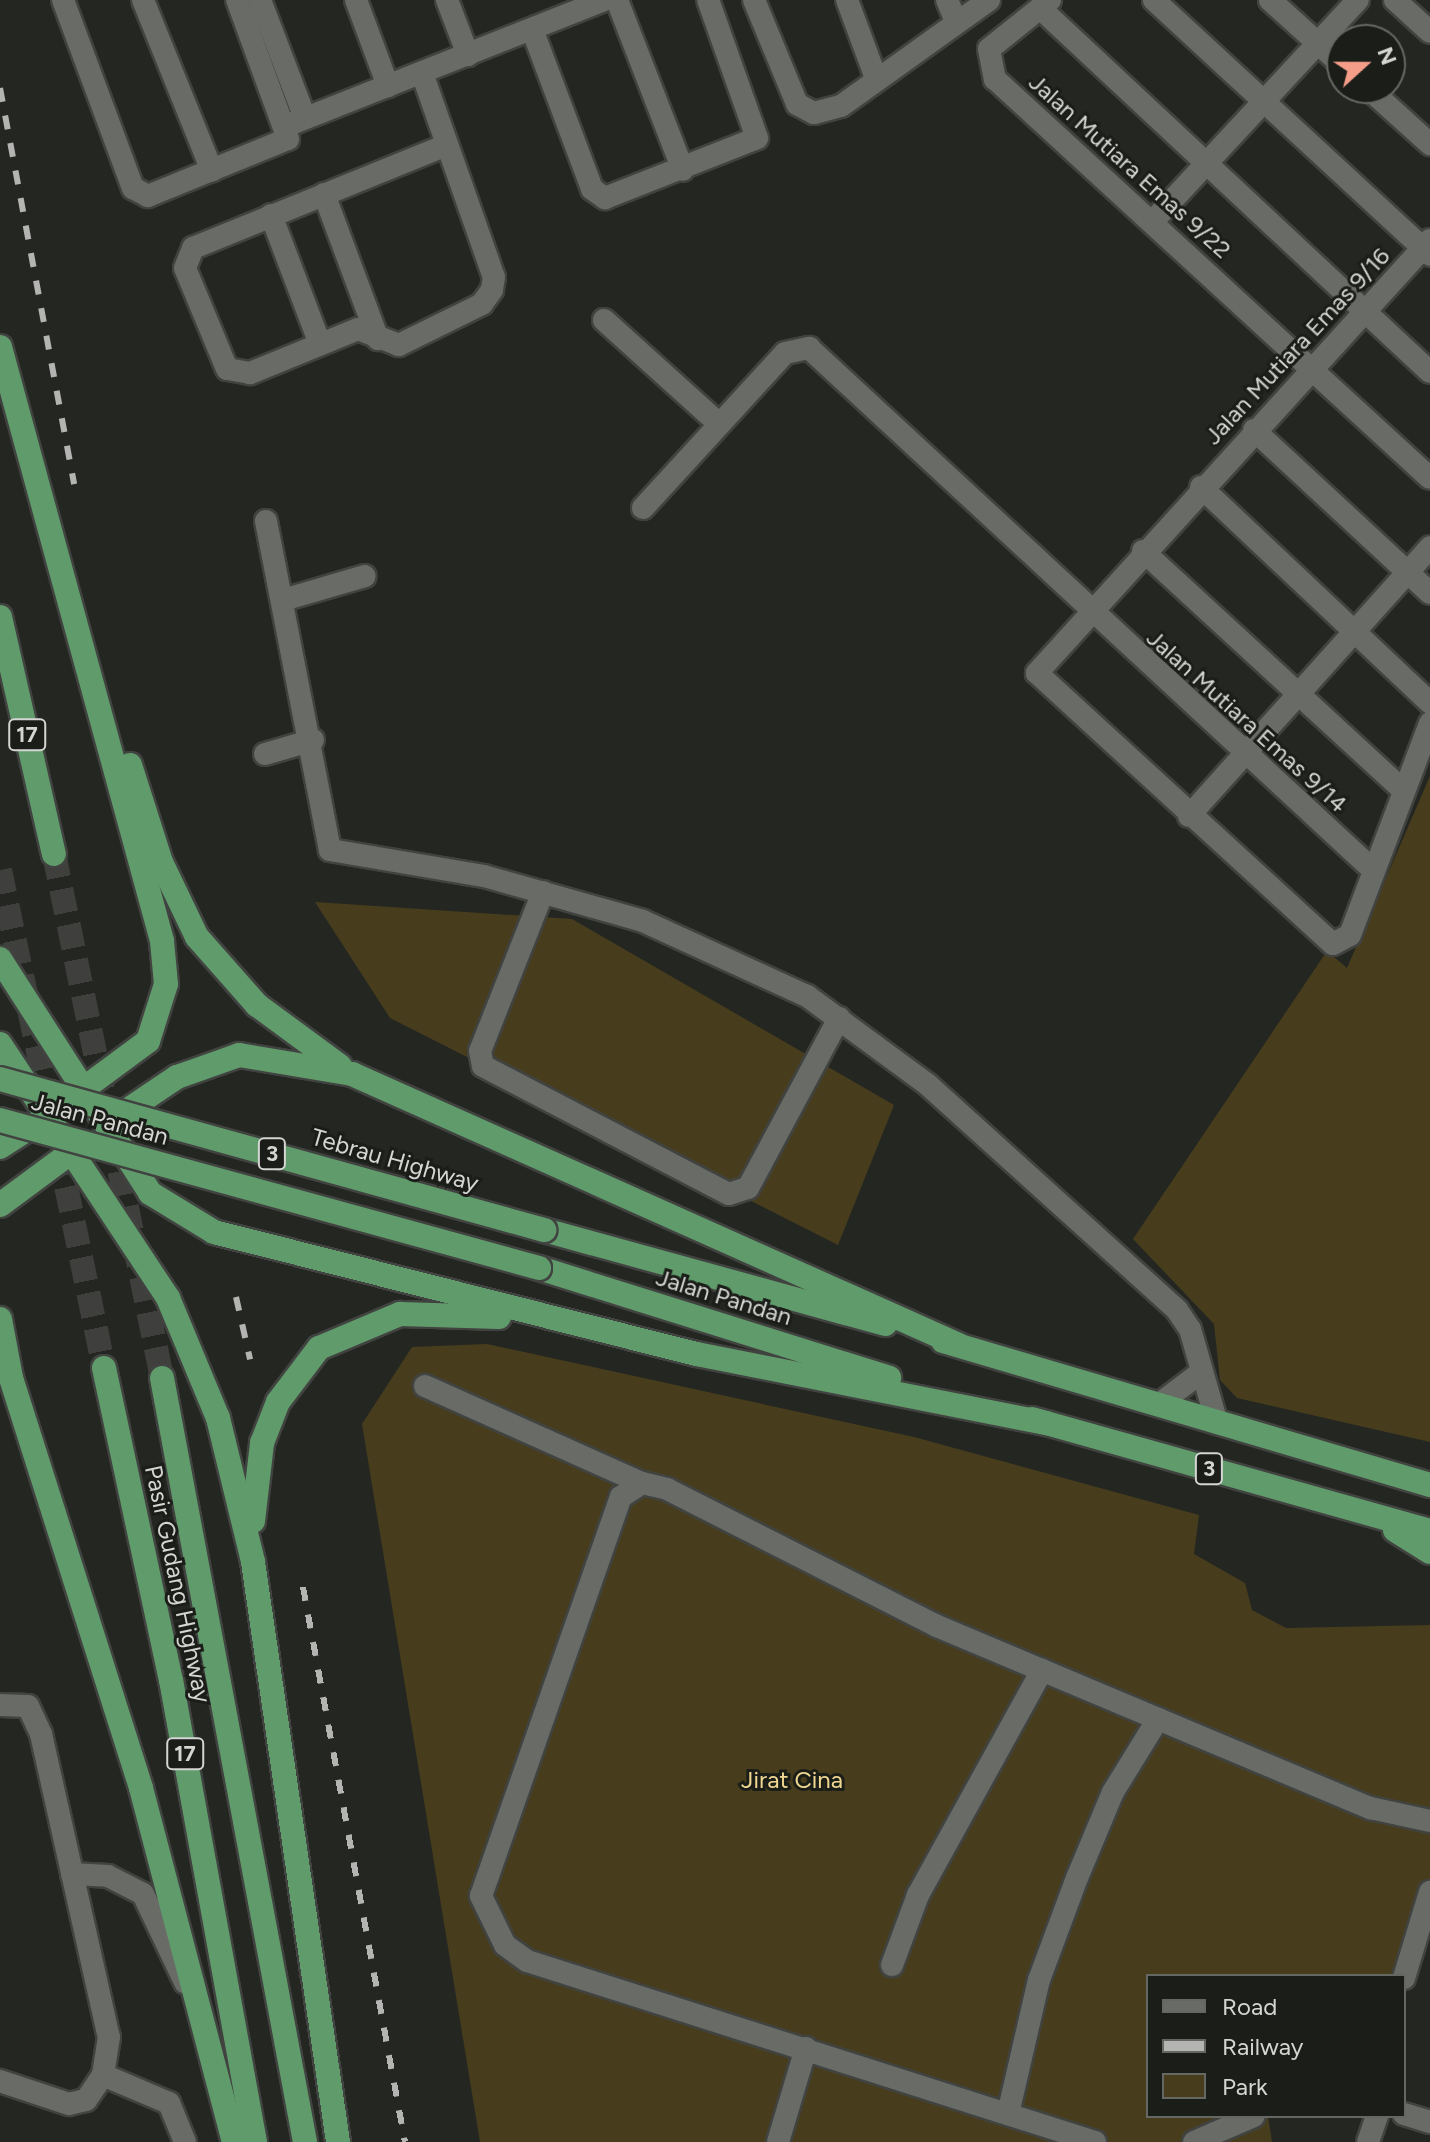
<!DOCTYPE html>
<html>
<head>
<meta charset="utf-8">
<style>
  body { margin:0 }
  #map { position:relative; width:1430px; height:2142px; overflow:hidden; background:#242622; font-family:Figtree,sans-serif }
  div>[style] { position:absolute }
  .green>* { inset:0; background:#473d1d }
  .highway-tunnel>* { height:24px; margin-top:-12px; transform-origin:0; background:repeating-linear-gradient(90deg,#3f403d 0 24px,transparent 0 36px) }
  .roads { filter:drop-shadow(2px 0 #414340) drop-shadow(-2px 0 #414340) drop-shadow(0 2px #414340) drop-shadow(0 -2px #414340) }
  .minor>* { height:22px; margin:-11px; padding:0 11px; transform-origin:11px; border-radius:11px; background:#696b67 }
  .highway>* { height:24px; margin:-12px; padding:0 12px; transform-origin:12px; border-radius:12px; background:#609c6b }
  .rail>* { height:6px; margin-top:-3px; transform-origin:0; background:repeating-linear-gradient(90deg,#b4b5b2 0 14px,transparent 0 28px) }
  .bridges { filter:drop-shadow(2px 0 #414340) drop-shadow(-2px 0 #414340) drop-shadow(0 2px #414340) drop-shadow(0 -2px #414340) }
  .highway-bridge>* { height:24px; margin:-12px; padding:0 12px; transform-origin:12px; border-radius:12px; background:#609c6b }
  span { translate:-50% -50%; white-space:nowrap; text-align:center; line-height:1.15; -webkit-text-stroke:6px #1b1d19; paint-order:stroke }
  .shield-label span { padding:2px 6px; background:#1b1d19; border:2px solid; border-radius:6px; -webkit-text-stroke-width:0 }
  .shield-label { font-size:22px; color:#d5d6d3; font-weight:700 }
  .street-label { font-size:24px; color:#d5d6d3 }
  .park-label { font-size:24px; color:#f0d890 }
  .legend { position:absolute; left:1146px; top:1974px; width:260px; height:144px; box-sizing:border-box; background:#1b1d19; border:2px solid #656763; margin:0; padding:10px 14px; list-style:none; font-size:24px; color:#d5d6d3 }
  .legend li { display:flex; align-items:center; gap:16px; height:40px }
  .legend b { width:40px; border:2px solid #656763 }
  .north { position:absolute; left:1326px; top:24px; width:80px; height:80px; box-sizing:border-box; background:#1b1d19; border:2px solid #656763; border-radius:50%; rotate:69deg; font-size:22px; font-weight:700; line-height:32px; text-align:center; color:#d5d6d3 }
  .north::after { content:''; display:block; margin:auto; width:28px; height:36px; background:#f49e89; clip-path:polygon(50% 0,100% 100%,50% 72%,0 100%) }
</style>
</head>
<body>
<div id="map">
  <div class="green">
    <i style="clip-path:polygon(1430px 776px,1430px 1442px,1237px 1398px,1220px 1380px,1214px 1324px,1133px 1239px,1327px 951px,1347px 968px)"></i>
    <i style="clip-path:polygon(315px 902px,572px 919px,894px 1105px,838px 1245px,390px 1018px)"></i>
    <i style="clip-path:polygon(487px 1344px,914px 1437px,1199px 1515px,1194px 1554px,1245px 1583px,1252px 1610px,1286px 1628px,1430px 1625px,1430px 1916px,1404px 1999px,1404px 1976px,1148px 1976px,1148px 2116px,1268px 2116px,1272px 2142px,480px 2142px,362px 1424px,412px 1347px)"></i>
  </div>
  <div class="highway-tunnel">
    <i style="left:54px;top:854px;width:535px;rotate:78.35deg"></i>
    <i style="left:0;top:870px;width:509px;rotate:78.2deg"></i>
  </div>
  <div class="roads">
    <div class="minor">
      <i style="left:63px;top:0;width:201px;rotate:69.6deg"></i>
      <i style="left:133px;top:188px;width:17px;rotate:28deg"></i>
      <i style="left:148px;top:196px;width:151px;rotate:-22.2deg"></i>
      <i style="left:288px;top:139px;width:148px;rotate:-110.1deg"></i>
      <i style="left:143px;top:0;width:184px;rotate:68deg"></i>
      <i style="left:260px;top:0;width:126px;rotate:69.1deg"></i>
      <i style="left:356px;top:0;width:92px;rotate:69.6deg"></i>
      <i style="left:447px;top:0;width:59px;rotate:69.1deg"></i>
      <i style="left:617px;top:0;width:182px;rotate:68.8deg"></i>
      <i style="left:754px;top:0;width:113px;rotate:67.5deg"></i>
      <i style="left:797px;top:104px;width:19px;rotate:28deg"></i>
      <i style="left:814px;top:113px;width:28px;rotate:-15deg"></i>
      <i style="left:841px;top:106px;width:182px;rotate:-35.6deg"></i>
      <i style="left:847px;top:0;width:83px;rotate:69.6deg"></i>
      <i style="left:947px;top:0;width:23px;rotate:67deg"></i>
      <i style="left:1050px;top:0;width:78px;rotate:141.2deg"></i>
      <i style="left:989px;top:49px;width:31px;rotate:79deg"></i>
      <i style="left:995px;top:79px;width:590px;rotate:42.53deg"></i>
      <i style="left:1154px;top:0;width:376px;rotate:42.7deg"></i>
      <i style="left:1270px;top:0;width:97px;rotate:42.1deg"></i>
      <i style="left:1395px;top:0;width:47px;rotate:42.4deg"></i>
      <i style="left:1040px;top:8px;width:533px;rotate:43.03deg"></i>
      <i style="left:532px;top:29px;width:171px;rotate:69.4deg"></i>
      <i style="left:592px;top:189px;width:16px;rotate:35deg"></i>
      <i style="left:605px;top:198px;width:163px;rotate:-21.5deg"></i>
      <i style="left:757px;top:138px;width:146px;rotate:-109.5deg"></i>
      <i style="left:422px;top:73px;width:216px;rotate:70.6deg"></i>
      <i style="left:494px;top:277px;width:13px;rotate:99deg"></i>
      <i style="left:492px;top:290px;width:17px;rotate:126deg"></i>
      <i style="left:482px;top:304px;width:93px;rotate:153.7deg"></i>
      <i style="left:399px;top:345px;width:44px;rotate:-158.7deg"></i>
      <i style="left:358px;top:329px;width:117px;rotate:157.8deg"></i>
      <i style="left:250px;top:373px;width:23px;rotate:-170deg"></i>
      <i style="left:227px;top:369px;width:109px;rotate:-112.6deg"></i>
      <i style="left:185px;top:268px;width:22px;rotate:-68deg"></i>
      <i style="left:193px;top:248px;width:274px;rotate:-22.1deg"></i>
      <i style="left:1368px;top:88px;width:84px;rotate:42.1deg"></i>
      <i style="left:286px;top:126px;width:342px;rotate:-21.6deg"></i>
      <i style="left:324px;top:194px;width:155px;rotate:69.6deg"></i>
      <i style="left:271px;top:215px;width:138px;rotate:69.2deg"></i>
      <i style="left:1154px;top:220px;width:300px;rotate:-47.2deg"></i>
      <i style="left:1430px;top:240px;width:585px;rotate:132.23deg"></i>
      <i style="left:1037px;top:673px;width:401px;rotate:42.5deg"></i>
      <i style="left:1333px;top:944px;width:19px;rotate:-28deg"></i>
      <i style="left:1350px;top:935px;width:227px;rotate:-69.3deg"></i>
      <i style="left:604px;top:320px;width:154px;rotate:42.1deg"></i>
      <i style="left:1254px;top:430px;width:240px;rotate:42.8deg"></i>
      <i style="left:1201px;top:487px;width:315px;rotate:43.3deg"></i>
      <i style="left:643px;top:508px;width:210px;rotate:-47.5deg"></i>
      <i style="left:785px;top:353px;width:25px;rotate:-12deg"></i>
      <i style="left:809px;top:348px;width:767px;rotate:42.78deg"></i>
      <i style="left:266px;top:521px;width:335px;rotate:79deg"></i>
      <i style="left:330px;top:850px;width:156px;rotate:9.6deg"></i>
      <i style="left:484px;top:876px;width:165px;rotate:15.8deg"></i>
      <i style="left:643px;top:921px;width:180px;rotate:24.6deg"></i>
      <i style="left:807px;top:996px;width:149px;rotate:36.3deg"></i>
      <i style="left:927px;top:1084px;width:337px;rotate:42.1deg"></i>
      <i style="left:1177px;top:1310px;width:23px;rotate:56deg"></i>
      <i style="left:1190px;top:1329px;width:98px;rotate:74deg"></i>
      <i style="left:1143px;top:551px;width:352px;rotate:42.6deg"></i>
      <i style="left:283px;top:600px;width:85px;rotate:-16.3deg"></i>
      <i style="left:265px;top:754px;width:50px;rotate:-16.3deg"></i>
      <i style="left:1189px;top:816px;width:361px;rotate:-48.1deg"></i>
      <i style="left:543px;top:892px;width:171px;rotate:111.6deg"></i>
      <i style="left:480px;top:1051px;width:15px;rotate:79deg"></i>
      <i style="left:483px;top:1066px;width:277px;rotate:27.5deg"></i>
      <i style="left:729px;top:1194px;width:20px;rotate:-18deg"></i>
      <i style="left:748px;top:1188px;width:193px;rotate:-61.8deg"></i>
      <i style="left:425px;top:1386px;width:238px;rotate:24.1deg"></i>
      <i style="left:1158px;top:1405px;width:53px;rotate:-37.3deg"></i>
      <i style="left:0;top:1705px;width:28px;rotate:2deg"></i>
      <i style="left:28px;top:1706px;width:31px;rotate:65deg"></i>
      <i style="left:41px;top:1734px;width:311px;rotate:77.4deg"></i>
      <i style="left:109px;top:2037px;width:38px;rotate:99deg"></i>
      <i style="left:103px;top:2075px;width:30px;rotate:124deg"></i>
      <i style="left:86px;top:2100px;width:17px;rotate:167deg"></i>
      <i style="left:69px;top:2104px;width:73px;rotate:-161.6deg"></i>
      <i style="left:72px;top:1874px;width:36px;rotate:3deg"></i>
      <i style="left:108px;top:1876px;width:39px;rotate:27deg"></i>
      <i style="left:143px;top:1894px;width:98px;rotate:64.5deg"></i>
      <i style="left:892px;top:1965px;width:75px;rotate:-69.6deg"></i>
      <i style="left:918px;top:1895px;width:257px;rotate:-61.1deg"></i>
      <i style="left:1404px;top:1978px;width:90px;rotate:-73.2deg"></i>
      <i style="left:103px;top:2075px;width:72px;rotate:23deg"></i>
      <i style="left:169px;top:2103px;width:42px;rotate:67.7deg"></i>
      <i style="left:1008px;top:2114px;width:138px;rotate:-77deg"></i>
      <i style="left:1039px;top:1980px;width:109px;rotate:-69.6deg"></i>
      <i style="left:1077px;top:1878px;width:93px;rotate:-67.3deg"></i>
      <i style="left:1113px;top:1792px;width:86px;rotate:-58.3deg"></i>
      <i style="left:1404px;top:2114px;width:27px;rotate:17deg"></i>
      <i style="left:778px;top:2142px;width:98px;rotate:-73.4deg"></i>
      <i style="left:1095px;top:2142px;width:596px;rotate:-162.32deg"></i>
      <i style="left:527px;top:1961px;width:27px;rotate:-144deg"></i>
      <i style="left:505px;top:1945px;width:55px;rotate:-116.1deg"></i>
      <i style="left:481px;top:1896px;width:423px;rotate:-70.7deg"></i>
      <i style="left:621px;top:1497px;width:25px;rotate:-34deg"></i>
      <i style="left:642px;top:1483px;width:26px;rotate:13deg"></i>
      <i style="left:667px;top:1489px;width:303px;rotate:26.9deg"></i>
      <i style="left:937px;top:1626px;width:471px;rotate:22.8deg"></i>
      <i style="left:1371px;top:1808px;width:60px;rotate:12.4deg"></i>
      <i style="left:1194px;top:2142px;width:65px;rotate:-23.4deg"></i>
      <i style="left:1368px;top:2142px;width:28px;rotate:-71deg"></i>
    </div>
    <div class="highway">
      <i style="left:0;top:347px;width:616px;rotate:74.74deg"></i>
      <i style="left:162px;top:941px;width:43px;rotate:84.7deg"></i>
      <i style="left:166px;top:984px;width:60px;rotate:107.5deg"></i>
      <i style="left:148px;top:1041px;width:96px;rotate:143.5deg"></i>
      <i style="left:0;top:617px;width:243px;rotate:77.2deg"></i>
      <i style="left:130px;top:765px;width:102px;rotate:72.3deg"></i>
      <i style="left:161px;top:862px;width:83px;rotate:64.4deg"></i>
      <i style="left:197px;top:937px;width:91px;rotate:48.6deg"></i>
      <i style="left:257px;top:1005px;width:103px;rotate:36.3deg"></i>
      <i style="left:0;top:959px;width:278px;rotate:57.3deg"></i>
      <i style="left:150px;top:1193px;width:75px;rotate:31.4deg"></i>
      <i style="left:214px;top:1232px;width:498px;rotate:14.2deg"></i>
      <i style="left:697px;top:1354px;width:356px;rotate:11.2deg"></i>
      <i style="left:0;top:1044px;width:305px;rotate:56.5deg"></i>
      <i style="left:168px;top:1298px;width:130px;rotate:67.4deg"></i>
      <i style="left:218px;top:1418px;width:148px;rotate:76.3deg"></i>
      <i style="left:253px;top:1562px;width:586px;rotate:81.66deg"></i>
      <i style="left:110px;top:1122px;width:81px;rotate:-33.9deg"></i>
      <i style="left:177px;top:1077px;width:66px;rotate:-19.5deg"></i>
      <i style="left:239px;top:1055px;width:115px;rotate:9.5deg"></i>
      <i style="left:352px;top:1074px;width:665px;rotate:24.06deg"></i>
      <i style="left:0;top:1147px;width:50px;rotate:-32.7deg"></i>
      <i style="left:0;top:1205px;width:101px;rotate:-36.5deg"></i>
      <i style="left:544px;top:1230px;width:354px;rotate:15.4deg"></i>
      <i style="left:539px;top:1268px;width:367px;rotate:17.4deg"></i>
      <i style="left:0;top:1319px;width:60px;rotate:79.4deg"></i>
      <i style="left:11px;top:1378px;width:430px;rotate:72.4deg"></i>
      <i style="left:141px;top:1788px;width:366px;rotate:75.3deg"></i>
      <i style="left:943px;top:1341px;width:508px;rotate:16.47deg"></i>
      <i style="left:104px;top:1368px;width:319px;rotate:77.9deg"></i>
      <i style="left:171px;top:1680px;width:470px;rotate:79.7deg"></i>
      <i style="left:162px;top:1378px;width:777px;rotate:79.4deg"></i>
      <i style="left:1032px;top:1419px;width:413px;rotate:15.7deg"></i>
      <i style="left:253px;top:1521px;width:79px;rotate:-83.4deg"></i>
      <i style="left:262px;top:1443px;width:44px;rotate:-68.7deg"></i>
      <i style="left:278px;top:1402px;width:68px;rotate:-52.8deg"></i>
      <i style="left:319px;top:1348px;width:88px;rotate:-22.8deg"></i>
      <i style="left:400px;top:1314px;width:99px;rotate:1.7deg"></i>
      <i style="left:1395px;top:1530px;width:41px;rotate:32.2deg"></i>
    </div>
  </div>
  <div class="rail">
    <i style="left:0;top:88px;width:403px;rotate:79.4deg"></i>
    <i style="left:236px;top:1297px;width:64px;rotate:77.3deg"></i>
    <i style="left:303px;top:1587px;width:564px;rotate:79.59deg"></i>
  </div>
  <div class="bridges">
    <div class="highway-bridge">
      <i style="left:0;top:1079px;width:565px;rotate:15.51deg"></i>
      <i style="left:0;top:1120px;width:559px;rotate:15.35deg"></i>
    </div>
  </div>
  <div class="shield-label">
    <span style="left:27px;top:735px">17</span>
    <span style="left:272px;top:1154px">3</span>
    <span style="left:1209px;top:1469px">3</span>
    <span style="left:185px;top:1754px">17</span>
  </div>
  <div class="street-label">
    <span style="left:1130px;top:166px;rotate:42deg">Jalan Mutiara Emas 9/22</span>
    <span style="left:1297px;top:346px;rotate:-47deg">Jalan Mutiara Emas 9/16</span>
    <span style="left:1247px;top:721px;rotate:42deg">Jalan Mutiara Emas 9/14</span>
    <span style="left:100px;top:1119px;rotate:15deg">Jalan Pandan</span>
    <span style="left:395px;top:1160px;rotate:16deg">Tebrau Highway</span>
    <span style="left:724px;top:1297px;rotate:17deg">Jalan Pandan</span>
    <span style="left:178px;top:1584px;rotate:78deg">Pasir Gudang Highway</span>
  </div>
  <div class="park-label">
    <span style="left:792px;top:1780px">Jirat Cina</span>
  </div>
  <ul class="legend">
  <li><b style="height:10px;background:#696b67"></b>Road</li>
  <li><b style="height:10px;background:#b4b5b2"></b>Railway</li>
  <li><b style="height:22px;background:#473d1d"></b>Park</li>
  </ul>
  <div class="north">N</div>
</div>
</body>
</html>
